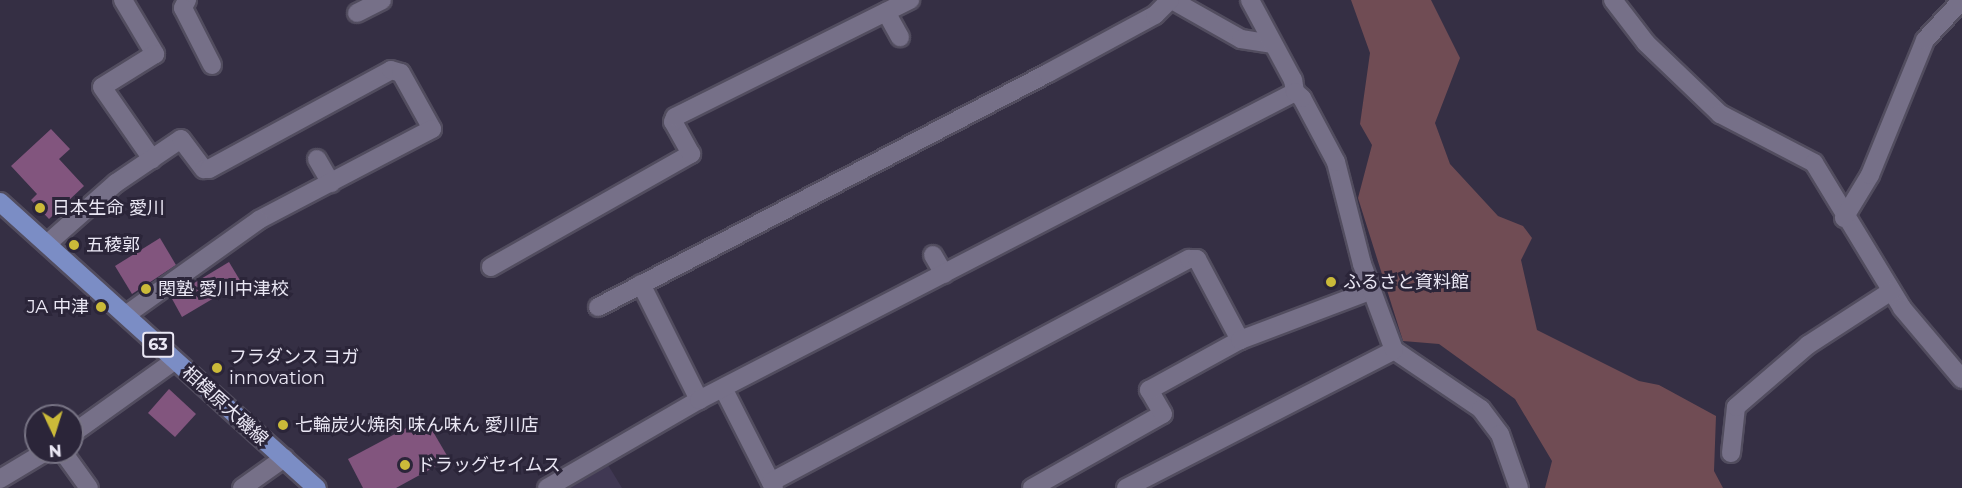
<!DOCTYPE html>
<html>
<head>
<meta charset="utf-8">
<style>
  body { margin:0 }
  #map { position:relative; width:1962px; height:488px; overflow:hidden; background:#352f44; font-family:Montserrat,"Noto Sans JP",sans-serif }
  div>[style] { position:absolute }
  .built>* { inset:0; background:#403853 }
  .green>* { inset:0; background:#704c54 }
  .building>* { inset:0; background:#82557e }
  .roads { filter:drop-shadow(2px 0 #524d5f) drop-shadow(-2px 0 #524d5f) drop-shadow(0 2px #524d5f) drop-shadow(0 -2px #524d5f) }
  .minor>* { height:18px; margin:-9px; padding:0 9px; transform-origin:9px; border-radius:9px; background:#767088 }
  .major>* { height:18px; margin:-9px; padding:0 9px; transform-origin:9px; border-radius:9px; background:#7b8dc5 }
  .dots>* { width:16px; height:16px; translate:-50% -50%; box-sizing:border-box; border:3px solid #2b2539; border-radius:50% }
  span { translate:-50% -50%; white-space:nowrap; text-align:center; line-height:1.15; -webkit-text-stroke:6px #2b2539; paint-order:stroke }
  .shield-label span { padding:2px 4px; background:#2b2539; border:2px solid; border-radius:4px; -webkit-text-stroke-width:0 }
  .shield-label { font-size:16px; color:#eae7f4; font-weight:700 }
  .poi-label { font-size:18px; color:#eae7f4 }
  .left { translate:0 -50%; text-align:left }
  .right { translate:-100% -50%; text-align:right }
  .street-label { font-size:18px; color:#eae7f4 }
  .north { position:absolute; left:24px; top:404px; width:60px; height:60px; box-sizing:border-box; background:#2b2539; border:2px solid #777384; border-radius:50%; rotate:176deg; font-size:16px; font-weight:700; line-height:24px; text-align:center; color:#eae7f4 }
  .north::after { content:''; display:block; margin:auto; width:21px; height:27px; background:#cbba39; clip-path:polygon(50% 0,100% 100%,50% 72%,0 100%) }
</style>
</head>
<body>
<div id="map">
  <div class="built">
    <i style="clip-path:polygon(605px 460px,622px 488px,559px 488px)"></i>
  </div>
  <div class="green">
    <i style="clip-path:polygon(1351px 0,1431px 0,1460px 58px,1435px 123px,1450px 164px,1498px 216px,1523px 226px,1532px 238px,1521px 260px,1537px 330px,1639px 381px,1659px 385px,1716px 416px,1714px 471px,1723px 488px,1545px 488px,1552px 461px,1515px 399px,1439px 344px,1403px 341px,1358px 198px,1372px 145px,1360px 124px,1370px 53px)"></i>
  </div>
  <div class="building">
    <i style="clip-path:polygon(51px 129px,70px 149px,59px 159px,84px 186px,49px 219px,31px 200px,37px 194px,11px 166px)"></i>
    <i style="clip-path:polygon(160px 238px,176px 265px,132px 294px,115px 266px)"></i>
    <i style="clip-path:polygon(229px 262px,241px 282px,182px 317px,171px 297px)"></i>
    <i style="clip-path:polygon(169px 389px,196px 414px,175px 437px,148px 413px)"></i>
    <i style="clip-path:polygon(425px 418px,449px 459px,396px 488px,363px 488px,348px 459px)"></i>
  </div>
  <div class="roads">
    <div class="minor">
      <i style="left:123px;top:0;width:63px;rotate:59.3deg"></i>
      <i style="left:155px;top:54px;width:62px;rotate:148.1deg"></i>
      <i style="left:102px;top:87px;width:88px;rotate:55.2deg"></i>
      <i style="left:187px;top:0;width:9px;rotate:117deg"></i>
      <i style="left:183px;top:8px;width:64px;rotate:63deg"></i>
      <i style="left:1172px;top:0;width:79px;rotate:29.5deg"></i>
      <i style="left:1241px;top:39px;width:31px;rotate:9deg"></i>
      <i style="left:1613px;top:0;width:54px;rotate:52.5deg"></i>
      <i style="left:1646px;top:43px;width:103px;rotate:43.8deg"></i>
      <i style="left:1720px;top:114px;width:106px;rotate:27.5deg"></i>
      <i style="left:1814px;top:163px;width:170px;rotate:58.7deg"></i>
      <i style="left:1902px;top:308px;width:93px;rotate:49.8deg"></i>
      <i style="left:886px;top:12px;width:29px;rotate:61deg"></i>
      <i style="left:357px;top:13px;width:28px;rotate:-27deg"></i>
      <i style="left:317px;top:159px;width:28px;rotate:60deg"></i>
      <i style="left:1844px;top:218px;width:50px;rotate:-58.8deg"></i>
      <i style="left:1870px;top:175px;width:146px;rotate:-67.8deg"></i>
      <i style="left:1925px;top:40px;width:54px;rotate:-47.2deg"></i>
      <i style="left:47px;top:244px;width:92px;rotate:-41.5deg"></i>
      <i style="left:116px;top:183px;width:78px;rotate:-34.1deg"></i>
      <i style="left:181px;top:139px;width:38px;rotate:53deg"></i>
      <i style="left:204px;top:169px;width:5px"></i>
      <i style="left:209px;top:169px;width:207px;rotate:-28.5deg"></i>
      <i style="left:391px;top:70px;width:10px;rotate:17deg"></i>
      <i style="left:401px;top:73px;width:64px;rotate:61deg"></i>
      <i style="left:432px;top:129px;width:195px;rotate:152.3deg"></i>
      <i style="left:259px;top:220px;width:163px;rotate:144.5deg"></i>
      <i style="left:933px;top:255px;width:22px;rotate:60deg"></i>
      <i style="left:491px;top:267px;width:230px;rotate:-29.5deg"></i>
      <i style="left:691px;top:154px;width:37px;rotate:-119deg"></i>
      <i style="left:673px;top:122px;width:5px;rotate:-68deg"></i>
      <i style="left:675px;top:117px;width:263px;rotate:-26.5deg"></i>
      <i style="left:641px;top:284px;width:130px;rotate:63.4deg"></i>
      <i style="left:598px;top:307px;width:507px;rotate:-27.47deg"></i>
      <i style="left:1048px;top:73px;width:122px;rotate:-28.5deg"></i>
      <i style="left:1155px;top:15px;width:21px;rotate:-45deg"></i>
      <i style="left:1394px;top:350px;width:105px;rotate:34.1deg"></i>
      <i style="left:1481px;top:409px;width:31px;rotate:53deg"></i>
      <i style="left:1500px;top:434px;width:57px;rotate:70.6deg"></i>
      <i style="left:723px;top:388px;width:112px;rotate:63deg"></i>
      <i style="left:72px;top:434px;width:125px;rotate:-35.6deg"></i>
      <i style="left:63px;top:452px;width:44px;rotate:54.2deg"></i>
      <i style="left:1731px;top:453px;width:46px;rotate:-83.8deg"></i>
      <i style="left:1736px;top:407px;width:95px;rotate:-40.7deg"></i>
      <i style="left:1808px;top:345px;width:99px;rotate:-33deg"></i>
      <i style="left:0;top:479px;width:52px;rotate:-31deg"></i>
      <i style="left:771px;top:482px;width:474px;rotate:-28.1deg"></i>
      <i style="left:1189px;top:259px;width:8px"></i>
      <i style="left:1197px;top:259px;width:92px;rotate:62deg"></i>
      <i style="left:242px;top:488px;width:52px;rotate:-35.5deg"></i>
      <i style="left:547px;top:488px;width:176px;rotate:-30.1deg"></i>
      <i style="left:699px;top:400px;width:671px;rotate:-27.33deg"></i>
      <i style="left:1295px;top:92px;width:12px;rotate:-99deg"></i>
      <i style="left:1293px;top:80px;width:91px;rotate:-118.3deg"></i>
      <i style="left:1032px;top:488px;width:150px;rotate:-29.5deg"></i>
      <i style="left:1163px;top:414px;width:28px;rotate:-120deg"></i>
      <i style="left:1149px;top:390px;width:104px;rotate:-28.8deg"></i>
      <i style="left:1240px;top:340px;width:141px;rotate:-20.7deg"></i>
      <i style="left:1126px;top:488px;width:301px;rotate:-27.2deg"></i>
      <i style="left:1394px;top:350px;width:92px;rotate:-110.4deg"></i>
      <i style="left:1362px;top:264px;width:105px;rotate:-104.3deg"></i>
      <i style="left:1336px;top:162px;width:72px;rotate:-118deg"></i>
      <i style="left:1302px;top:98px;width:9px;rotate:-139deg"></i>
    </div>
    <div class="major">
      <i style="left:0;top:202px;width:427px;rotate:42.1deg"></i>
    </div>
  </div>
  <div class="dots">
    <i style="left:40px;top:208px;background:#cbba39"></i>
    <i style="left:74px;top:245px;background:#cbba39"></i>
    <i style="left:1331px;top:282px;background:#cbba39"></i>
    <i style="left:146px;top:289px;background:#cbba39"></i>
    <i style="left:101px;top:307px;background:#cbba39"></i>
    <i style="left:217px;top:368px;background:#cbba39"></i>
    <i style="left:283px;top:425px;background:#cbba39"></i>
    <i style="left:405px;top:465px;background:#cbba39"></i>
  </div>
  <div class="shield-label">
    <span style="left:158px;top:345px">63</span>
  </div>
  <div class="poi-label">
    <span class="left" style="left:52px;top:208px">日本生命 愛川</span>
    <span class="left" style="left:86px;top:245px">五稜郭</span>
    <span class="left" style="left:1343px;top:282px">ふるさと資料館</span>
    <span class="left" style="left:158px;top:289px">関塾 愛川中津校</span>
    <span class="right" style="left:89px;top:307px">JA 中津</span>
    <span class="left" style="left:229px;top:368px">フラダンス ヨガ<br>innovation</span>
    <span class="left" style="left:295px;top:425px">七輪炭火焼肉 味ん味ん 愛川店</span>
    <span class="left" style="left:417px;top:465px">ドラッグセイムス</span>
  </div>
  <div class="street-label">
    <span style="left:225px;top:406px;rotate:42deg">相模原大磯線</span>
  </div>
  <div class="north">N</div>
</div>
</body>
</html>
